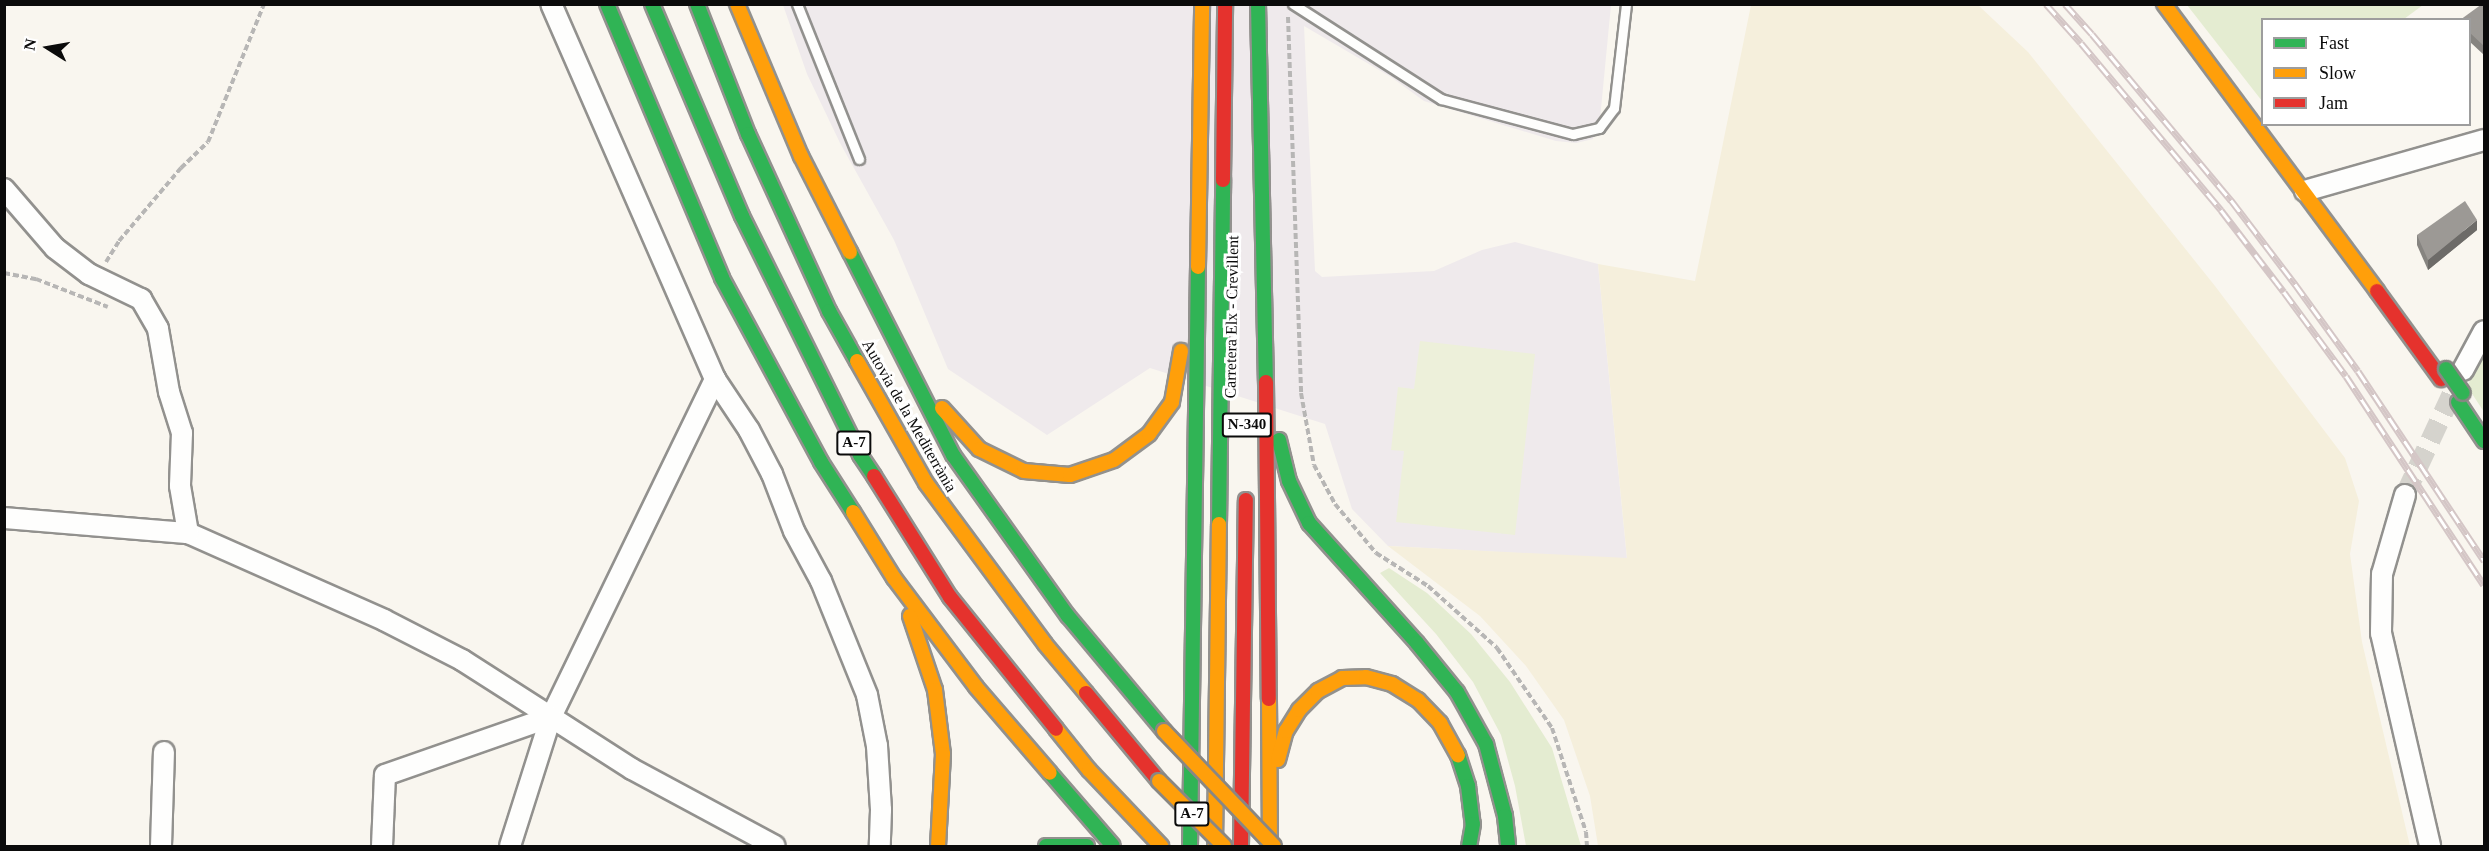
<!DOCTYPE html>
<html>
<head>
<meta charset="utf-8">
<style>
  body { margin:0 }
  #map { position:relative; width:2489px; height:851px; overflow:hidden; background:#f9f6ef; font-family:"Times New Roman",serif }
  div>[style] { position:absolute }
  .industrial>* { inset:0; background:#efeaec }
  .farmland>* { inset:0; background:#f5efdc }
  .green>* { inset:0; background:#e4ecd1 }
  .pitch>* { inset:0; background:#edf0da }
  .street-tunnel>* { height:20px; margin-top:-10px; transform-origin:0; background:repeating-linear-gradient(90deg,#d5d3cd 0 20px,transparent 0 30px) }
  .path>* { height:4px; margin-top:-2px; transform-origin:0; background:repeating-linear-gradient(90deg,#b7b6b5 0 6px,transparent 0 9px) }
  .roads { filter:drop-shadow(2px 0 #92918e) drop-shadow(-2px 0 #92918e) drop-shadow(0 2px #92918e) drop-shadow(0 -2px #92918e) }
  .lane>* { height:9px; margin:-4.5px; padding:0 4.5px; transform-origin:4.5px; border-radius:4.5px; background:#fefefd }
  .street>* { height:20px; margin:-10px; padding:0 10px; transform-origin:10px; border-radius:10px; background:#fefefd }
  .fast>* { height:14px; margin:-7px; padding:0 7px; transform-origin:7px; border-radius:7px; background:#30b455 }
  .slow>* { height:14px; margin:-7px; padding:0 7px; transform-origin:7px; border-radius:7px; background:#ff9f0a }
  .jam>* { height:14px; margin:-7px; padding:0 7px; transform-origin:7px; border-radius:7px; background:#e5322d }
  .rail>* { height:7px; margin-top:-3.5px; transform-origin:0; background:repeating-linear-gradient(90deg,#fff 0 14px,#d4c6c6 0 28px); box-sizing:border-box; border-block:2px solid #d4c6c6 }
  .bridges { filter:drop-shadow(2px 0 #898784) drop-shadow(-2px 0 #898784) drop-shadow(0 2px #898784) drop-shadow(0 -2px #898784) }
  .fast-bridge>* { height:14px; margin:-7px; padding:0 7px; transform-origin:7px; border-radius:7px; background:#30b455 }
  .slow-bridge>* { height:14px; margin:-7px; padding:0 7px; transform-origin:7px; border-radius:7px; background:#ff9f0a }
  .wall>* { inset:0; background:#868480 }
  .shaded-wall>* { inset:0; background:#6d6b68 }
  .building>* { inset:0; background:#9c9995 }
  span { translate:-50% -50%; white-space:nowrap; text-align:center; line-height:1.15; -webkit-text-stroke:6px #fff; paint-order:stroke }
  .shield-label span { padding:2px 4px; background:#fff; border:2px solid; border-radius:4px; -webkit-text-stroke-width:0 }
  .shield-label { font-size:15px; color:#0b0b0b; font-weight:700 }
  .street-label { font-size:16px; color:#0b0b0b }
  .frame { position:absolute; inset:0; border:6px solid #0b0b0b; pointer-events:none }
  .legend { position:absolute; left:2261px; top:18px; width:210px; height:108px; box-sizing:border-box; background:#fff; border:2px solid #9d9d9d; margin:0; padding:8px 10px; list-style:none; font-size:18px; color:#0b0b0b }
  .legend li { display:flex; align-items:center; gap:12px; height:30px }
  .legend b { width:30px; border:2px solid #9d9d9d }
  .north { position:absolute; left:18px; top:18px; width:60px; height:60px; -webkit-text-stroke:4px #fff; paint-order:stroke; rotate:281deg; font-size:16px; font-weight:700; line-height:24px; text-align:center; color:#0b0b0b }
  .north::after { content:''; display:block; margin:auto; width:21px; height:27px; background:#0b0b0b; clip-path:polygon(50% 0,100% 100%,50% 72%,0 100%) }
</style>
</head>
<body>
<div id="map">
  <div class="industrial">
    <i style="clip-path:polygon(783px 5px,1611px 5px,1600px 119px,1593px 139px,1576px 143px,1556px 141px,1424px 101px,1391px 77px,1304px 26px,1315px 271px,1322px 277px,1434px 271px,1482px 250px,1515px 242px,1598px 264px,1627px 559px,1388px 546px,1352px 509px,1325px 424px,1150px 368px,1047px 435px,948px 369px,894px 240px,840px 143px,807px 74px)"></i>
  </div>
  <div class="farmland">
    <i style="clip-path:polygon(1751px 5px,1978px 5px,2028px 52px,2215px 286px,2345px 458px,2359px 501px,2350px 554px,2362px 642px,2410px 846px,1598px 846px,1590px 796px,1564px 720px,1526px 666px,1480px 616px,1388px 546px,1627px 558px,1598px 264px,1695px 281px)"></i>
  </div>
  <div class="green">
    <i style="clip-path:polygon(2187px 5px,2186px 5px,2423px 5px,2404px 19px,2262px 20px,2262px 101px)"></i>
    <i style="clip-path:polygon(2484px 353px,2484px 412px,2467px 386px)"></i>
    <i style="clip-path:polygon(1389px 568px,1427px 593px,1471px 634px,1510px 682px,1552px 748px,1581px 846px,1526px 846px,1515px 786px,1501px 735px,1473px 682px,1436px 634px,1380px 573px)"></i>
  </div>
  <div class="pitch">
    <i style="clip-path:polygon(1420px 341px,1535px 354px,1515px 535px,1396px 522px,1404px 451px,1391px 450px,1398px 387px,1414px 389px)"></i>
  </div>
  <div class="street-tunnel">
    <i style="left:2405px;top:495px;width:123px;rotate:-65.1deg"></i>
  </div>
  <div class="path">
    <i style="left:1288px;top:17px;width:376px;rotate:88deg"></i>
    <i style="left:1301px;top:393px;width:73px;rotate:79.8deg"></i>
    <i style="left:1314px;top:465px;width:44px;rotate:61.7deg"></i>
    <i style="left:1335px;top:504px;width:64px;rotate:50.1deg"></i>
    <i style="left:1376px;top:553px;width:62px;rotate:32.4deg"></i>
    <i style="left:1428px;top:586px;width:93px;rotate:41.9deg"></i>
    <i style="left:1497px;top:648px;width:97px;rotate:55.5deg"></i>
    <i style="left:1552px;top:728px;width:109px;rotate:71.9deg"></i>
    <i style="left:1586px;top:832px;width:14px;rotate:86deg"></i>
    <i style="left:106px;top:262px;width:25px;rotate:-58deg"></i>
    <i style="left:119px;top:241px;width:96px;rotate:-49.7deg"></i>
    <i style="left:181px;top:168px;width:37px;rotate:-44deg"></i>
    <i style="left:208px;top:142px;width:149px;rotate:-67.9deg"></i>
    <i style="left:4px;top:273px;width:33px;rotate:11deg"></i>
    <i style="left:36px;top:279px;width:77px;rotate:21.3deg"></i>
  </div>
  <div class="roads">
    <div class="lane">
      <i style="left:797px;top:4px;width:167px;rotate:68.2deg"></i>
      <i style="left:1293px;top:4px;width:176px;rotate:32.7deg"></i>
      <i style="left:1441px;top:99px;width:137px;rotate:14.9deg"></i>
      <i style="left:1573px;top:134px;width:27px;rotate:-13deg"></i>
      <i style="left:1599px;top:128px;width:25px;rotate:-53deg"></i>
      <i style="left:1614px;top:108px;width:105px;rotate:-83.4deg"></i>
    </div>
    <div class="street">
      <i style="left:4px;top:189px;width:78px;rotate:49.2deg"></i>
      <i style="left:55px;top:248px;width:43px;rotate:37.4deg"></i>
      <i style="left:89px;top:274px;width:58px;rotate:25.7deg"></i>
      <i style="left:141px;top:299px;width:34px;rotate:60deg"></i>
      <i style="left:158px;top:329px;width:64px;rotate:80.1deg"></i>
      <i style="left:169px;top:392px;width:43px;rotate:72.4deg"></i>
      <i style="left:182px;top:433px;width:53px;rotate:92.2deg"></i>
      <i style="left:180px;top:486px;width:48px;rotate:80.3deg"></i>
      <i style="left:188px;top:533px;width:214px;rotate:23.9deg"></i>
      <i style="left:384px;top:620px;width:88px;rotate:27.1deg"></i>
      <i style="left:462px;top:660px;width:106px;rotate:32.6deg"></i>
      <i style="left:551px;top:717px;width:376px;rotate:-64.1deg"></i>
      <i style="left:715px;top:379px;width:409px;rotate:-113.6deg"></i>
      <i style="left:2305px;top:191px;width:186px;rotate:-15.9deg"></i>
      <i style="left:2463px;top:370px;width:44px;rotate:-61.7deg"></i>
      <i style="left:715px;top:379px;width:61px;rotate:56.3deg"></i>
      <i style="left:749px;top:430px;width:50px;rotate:62.4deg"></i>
      <i style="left:772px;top:474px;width:61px;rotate:68.9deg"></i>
      <i style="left:794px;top:531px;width:57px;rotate:61.6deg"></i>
      <i style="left:821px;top:581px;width:123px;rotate:68deg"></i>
      <i style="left:867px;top:695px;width:52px;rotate:78.9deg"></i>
      <i style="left:877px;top:746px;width:64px;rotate:86.4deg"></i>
      <i style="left:881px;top:810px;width:36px;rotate:92deg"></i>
      <i style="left:2405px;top:495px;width:82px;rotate:106.2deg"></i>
      <i style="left:2382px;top:574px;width:59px;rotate:91deg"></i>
      <i style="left:2381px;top:633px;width:219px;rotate:77deg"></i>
      <i style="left:4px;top:518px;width:185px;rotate:4.7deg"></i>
      <i style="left:551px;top:717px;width:96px;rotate:32.7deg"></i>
      <i style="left:632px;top:769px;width:162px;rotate:28.3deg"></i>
      <i style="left:161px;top:846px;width:94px;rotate:-88.2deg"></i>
      <i style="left:382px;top:846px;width:71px;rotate:-87.6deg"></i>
      <i style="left:385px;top:775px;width:176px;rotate:-19.3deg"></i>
      <i style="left:510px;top:846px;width:135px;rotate:-72.4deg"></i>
    </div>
    <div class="fast">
      <i style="left:607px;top:4px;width:297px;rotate:67.2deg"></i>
      <i style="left:722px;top:278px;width:209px;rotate:61.7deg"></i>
      <i style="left:821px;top:462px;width:59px;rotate:57.4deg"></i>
      <i style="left:652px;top:4px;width:230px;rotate:67deg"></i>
      <i style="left:742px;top:216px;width:267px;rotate:63.7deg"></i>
      <i style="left:860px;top:455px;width:25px;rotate:56deg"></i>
      <i style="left:697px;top:4px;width:140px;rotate:68.6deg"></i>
      <i style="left:748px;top:134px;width:195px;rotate:65.4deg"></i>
      <i style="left:829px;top:311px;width:57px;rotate:60.8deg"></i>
      <i style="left:1258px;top:4px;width:378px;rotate:88.8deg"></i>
      <i style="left:850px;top:252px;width:228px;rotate:63.1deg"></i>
      <i style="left:953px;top:455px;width:198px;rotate:54.5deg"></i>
      <i style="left:1068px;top:616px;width:150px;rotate:50.1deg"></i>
      <i style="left:2458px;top:402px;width:47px;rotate:56.3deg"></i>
      <i style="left:1279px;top:440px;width:42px;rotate:76.3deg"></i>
      <i style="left:1289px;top:481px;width:47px;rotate:64.5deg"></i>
      <i style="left:1309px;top:523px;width:161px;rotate:48deg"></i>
      <i style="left:1417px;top:643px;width:63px;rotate:50.8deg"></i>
      <i style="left:1457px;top:692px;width:60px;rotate:60.9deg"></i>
      <i style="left:1486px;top:744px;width:74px;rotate:75.2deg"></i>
      <i style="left:1505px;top:816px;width:30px;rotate:84deg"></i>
      <i style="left:1219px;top:524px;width:344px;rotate:-89.3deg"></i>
      <i style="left:1458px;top:755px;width:33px;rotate:72deg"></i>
      <i style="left:1468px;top:786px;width:38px;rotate:83deg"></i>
      <i style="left:1473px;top:824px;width:22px;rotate:100deg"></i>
      <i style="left:1050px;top:773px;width:96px;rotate:49.2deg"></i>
      <i style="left:1046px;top:846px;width:41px"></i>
      <i style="left:1190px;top:846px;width:579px;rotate:-89.21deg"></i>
    </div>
    <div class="slow">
      <i style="left:737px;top:4px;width:165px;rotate:67.2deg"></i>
      <i style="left:801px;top:156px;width:108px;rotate:63deg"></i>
      <i style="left:2164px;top:4px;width:357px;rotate:53.4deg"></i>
      <i style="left:1198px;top:267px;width:263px;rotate:-89.1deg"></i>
      <i style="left:857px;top:361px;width:140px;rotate:60.5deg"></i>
      <i style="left:926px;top:483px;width:200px;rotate:53.5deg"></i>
      <i style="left:1045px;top:644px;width:64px;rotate:50.1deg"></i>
      <i style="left:942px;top:408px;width:55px;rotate:47.9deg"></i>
      <i style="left:979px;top:449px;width:50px;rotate:26.1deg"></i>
      <i style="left:1024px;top:471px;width:46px;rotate:5deg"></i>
      <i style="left:1070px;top:475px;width:46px;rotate:-18.8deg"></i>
      <i style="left:1114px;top:460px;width:44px;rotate:-36.6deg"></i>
      <i style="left:1149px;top:434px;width:39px;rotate:-54deg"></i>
      <i style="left:1172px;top:402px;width:52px;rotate:-80deg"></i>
      <i style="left:853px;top:512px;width:78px;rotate:58.2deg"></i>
      <i style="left:894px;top:578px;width:136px;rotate:53deg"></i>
      <i style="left:976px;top:687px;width:113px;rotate:49.3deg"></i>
      <i style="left:910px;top:616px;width:78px;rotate:71.3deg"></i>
      <i style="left:935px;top:690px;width:64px;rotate:82.9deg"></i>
      <i style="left:943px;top:754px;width:92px;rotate:93.1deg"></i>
      <i style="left:1269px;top:699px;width:147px;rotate:89.6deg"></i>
      <i style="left:1056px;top:729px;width:53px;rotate:51.2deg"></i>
      <i style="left:1089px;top:770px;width:105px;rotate:46.5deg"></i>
      <i style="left:1278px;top:760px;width:30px;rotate:-75deg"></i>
      <i style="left:1286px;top:731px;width:25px;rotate:-58deg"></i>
      <i style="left:1299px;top:710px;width:27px;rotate:-45deg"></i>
      <i style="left:1318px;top:691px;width:27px;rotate:-28deg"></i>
      <i style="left:1342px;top:678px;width:24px;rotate:-2deg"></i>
      <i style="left:1366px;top:677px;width:27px;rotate:15deg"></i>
      <i style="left:1392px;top:684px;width:31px;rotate:32deg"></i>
      <i style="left:1418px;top:700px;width:32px;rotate:46deg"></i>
      <i style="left:1440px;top:723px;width:37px;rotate:61deg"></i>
      <i style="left:1215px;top:846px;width:322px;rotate:-89.3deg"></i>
    </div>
    <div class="jam">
      <i style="left:1223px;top:180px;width:176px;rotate:-89.3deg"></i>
      <i style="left:2377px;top:291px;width:109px;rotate:54deg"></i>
      <i style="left:1266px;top:382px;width:317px;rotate:89.5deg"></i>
      <i style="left:874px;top:476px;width:143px;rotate:57.9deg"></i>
      <i style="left:950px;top:597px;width:169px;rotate:51.2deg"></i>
      <i style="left:1086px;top:693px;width:114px;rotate:50.3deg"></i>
      <i style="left:1241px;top:846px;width:346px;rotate:-89.2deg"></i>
    </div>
  </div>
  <div class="rail">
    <i style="left:2046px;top:4px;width:52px;rotate:48.1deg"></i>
    <i style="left:2081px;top:43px;width:218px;rotate:50deg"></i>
    <i style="left:2221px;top:210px;width:103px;rotate:52.5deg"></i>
    <i style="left:2284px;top:292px;width:104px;rotate:53.6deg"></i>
    <i style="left:2346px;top:376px;width:250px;rotate:56.6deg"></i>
    <i style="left:2065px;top:4px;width:40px;rotate:48deg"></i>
    <i style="left:2092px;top:34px;width:217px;rotate:50.1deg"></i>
    <i style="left:2231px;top:200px;width:106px;rotate:52.7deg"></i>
    <i style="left:2295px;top:284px;width:107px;rotate:54.1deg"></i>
    <i style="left:2358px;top:371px;width:228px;rotate:56.4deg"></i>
  </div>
  <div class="bridges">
    <div class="fast-bridge">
      <i style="left:2446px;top:369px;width:29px;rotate:55deg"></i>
    </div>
    <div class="slow-bridge">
      <i style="left:1164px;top:731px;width:159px;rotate:46.3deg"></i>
      <i style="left:1159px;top:781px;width:92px;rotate:45deg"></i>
    </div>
  </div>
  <div class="wall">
    <i style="clip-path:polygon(2484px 4px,2484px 55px,2469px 41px,2469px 20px)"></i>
    <i style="clip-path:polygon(2477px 230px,2428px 270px,2417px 245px,2417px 235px)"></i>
  </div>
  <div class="shaded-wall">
    <i style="clip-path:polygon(2477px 220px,2477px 230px,2428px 270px,2428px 260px)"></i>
  </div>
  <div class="building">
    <i style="clip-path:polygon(2482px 4px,2484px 4px,2484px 46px,2469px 32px,2469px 20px,2460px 20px)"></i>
    <i style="clip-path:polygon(2465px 201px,2477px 220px,2428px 260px,2417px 235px)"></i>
  </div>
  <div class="shield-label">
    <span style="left:1247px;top:425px">N-340</span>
    <span style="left:854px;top:443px">A-7</span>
    <span style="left:1192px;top:814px">A-7</span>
  </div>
  <div class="street-label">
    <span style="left:1232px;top:317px;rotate:-89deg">Carretera Elx - Crevillent</span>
    <span style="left:909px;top:416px;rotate:60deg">Autovia de la Mediterrània</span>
  </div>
  <div class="frame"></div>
  <ul class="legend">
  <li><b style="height:8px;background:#30b455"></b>Fast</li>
  <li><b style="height:8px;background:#ff9f0a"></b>Slow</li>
  <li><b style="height:8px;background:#e5322d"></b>Jam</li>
  </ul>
  <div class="north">N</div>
</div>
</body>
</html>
